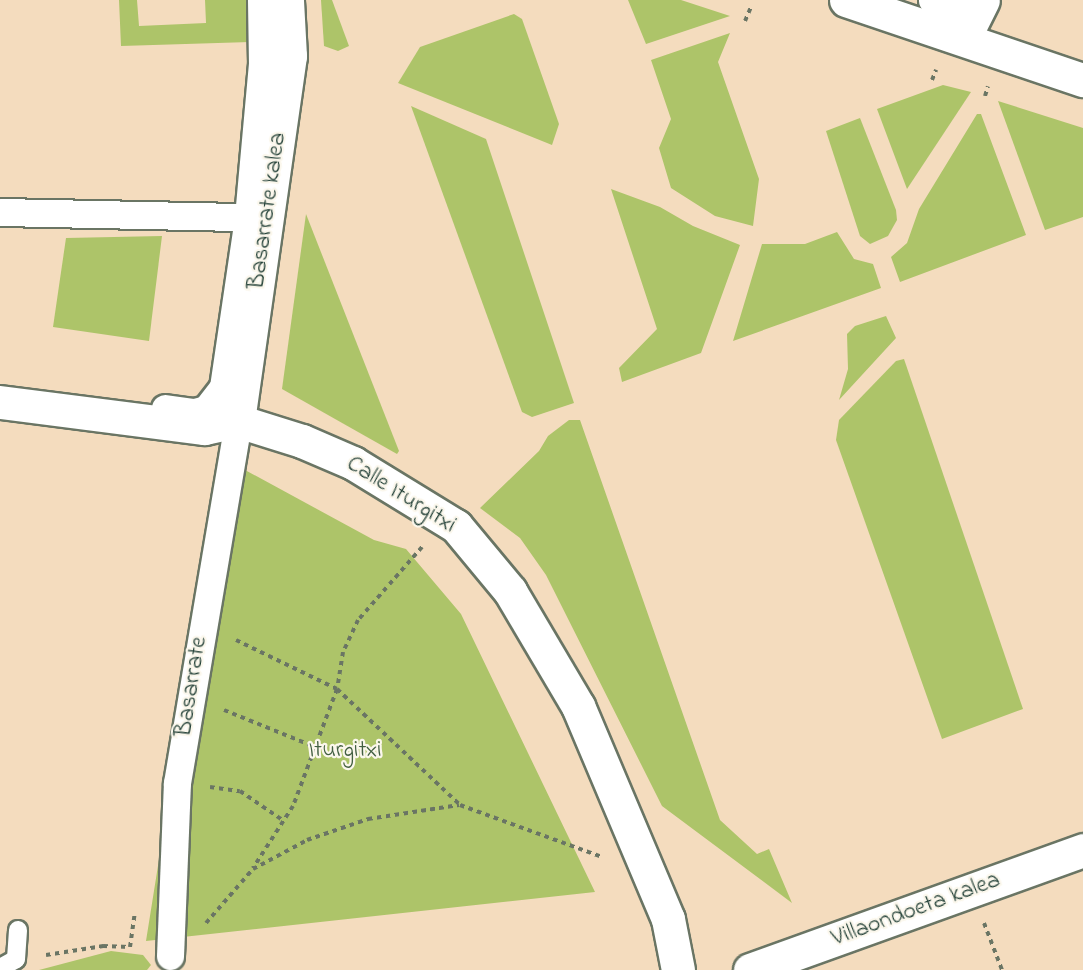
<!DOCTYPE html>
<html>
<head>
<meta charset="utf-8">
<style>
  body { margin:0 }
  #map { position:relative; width:1083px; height:970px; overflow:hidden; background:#f4dcbe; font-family:"Indie Flower",sans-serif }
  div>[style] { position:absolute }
  .green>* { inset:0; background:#adc469 }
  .path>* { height:4px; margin-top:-2px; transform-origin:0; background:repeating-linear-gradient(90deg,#6a7564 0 4.5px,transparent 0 9px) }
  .roads { filter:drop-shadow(2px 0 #6a7564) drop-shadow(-2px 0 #6a7564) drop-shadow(0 2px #6a7564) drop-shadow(0 -2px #6a7564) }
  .service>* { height:18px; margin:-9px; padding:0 9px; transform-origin:9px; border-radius:9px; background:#fff }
  .pedestrian>* { height:27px; margin:-13.5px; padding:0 13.5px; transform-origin:13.5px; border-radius:13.5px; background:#fff }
  .minor>* { height:33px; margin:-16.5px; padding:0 16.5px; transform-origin:16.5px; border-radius:16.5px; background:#fff }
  span { translate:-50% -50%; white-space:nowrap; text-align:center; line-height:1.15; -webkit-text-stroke:4.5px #fbf7ec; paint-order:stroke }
  .street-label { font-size:24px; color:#1f3d34 }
  .park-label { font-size:24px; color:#425f41 }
</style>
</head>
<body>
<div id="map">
  <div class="green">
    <i style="clip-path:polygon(119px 0,137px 0,139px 26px,206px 23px,205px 0,250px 0,250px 42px,121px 46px)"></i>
    <i style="clip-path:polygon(321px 0,332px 0,349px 46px,338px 51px,324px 46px)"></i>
    <i style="clip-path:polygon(628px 0,681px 0,730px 16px,646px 44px)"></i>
    <i style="clip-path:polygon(514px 14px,522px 19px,559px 124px,552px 145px,398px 83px,420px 47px)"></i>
    <i style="clip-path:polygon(730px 33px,718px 62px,759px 179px,753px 226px,715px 216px,671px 188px,659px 148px,671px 119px,651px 60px)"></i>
    <i style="clip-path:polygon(943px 85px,971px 92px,907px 189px,877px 109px)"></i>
    <i style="clip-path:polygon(998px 101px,1083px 128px,1083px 217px,1045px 230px)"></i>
    <i style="clip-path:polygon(411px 106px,486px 139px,574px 403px,532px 417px,522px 412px)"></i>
    <i style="clip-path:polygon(977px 114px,981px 114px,1026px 235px,900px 282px,891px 257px,907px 243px,919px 209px)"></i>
    <i style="clip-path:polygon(860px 118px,896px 210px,897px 220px,888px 236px,870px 244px,860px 236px,826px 131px)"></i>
    <i style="clip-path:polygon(611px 189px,660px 207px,693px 226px,740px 245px,701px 353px,622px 382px,619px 368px,657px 329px)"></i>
    <i style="clip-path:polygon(306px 214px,399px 451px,397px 454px,282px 389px)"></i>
    <i style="clip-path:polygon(837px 232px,854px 259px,873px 264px,881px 288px,733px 341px,762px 244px,805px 244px)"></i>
    <i style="clip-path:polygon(162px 236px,149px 341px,53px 327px,66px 238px)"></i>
    <i style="clip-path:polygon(886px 316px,896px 338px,839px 400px,848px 369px,847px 334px,855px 326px)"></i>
    <i style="clip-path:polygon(904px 359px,1023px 709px,942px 739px,836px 440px,839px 420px,896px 361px)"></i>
    <i style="clip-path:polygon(569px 420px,580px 420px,720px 820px,757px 854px,769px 849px,792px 903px,662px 806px,546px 575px,520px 538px,480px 508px,539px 451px,548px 436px)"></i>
    <i style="clip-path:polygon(223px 458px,374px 540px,406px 549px,461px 614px,595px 892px,146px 941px)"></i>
    <i style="clip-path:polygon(111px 951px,143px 955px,151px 965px,147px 970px,39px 970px)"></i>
  </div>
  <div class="path">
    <i style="left:745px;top:21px;width:15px;rotate:-67deg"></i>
    <i style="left:932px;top:80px;width:11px;rotate:-68deg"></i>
    <i style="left:985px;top:96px;width:10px;rotate:-73deg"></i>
    <i style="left:422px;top:547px;width:97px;rotate:131.2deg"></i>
    <i style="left:358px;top:620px;width:35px;rotate:115deg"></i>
    <i style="left:343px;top:652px;width:37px;rotate:99deg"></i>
    <i style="left:337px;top:689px;width:169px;rotate:43.3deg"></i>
    <i style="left:460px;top:805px;width:151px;rotate:20.1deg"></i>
    <i style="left:236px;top:640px;width:112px;rotate:25.9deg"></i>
    <i style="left:337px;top:689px;width:125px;rotate:110.6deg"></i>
    <i style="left:293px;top:806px;width:74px;rotate:122.8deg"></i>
    <i style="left:224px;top:710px;width:98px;rotate:22.1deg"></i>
    <i style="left:210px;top:787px;width:30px;rotate:8deg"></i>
    <i style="left:240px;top:791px;width:53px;rotate:34.3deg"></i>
    <i style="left:206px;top:923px;width:72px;rotate:-49deg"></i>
    <i style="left:253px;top:869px;width:61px;rotate:-28.2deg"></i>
    <i style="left:307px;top:840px;width:65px;rotate:-19deg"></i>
    <i style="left:368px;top:819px;width:92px;rotate:-8.7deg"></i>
    <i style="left:984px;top:923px;width:50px;rotate:69deg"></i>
    <i style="left:46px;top:955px;width:58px;rotate:-9deg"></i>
    <i style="left:103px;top:946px;width:27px;rotate:2deg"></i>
    <i style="left:130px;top:947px;width:34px;rotate:-82deg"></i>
  </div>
  <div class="roads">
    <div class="service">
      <i style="left:0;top:968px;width:18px;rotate:-29deg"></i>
      <i style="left:16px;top:959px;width:29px;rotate:-86deg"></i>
    </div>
    <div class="pedestrian">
      <i style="left:932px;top:0;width:30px;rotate:20deg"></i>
      <i style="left:960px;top:10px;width:11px;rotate:-63deg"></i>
      <i style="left:0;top:212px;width:248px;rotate:1.2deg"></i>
      <i style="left:165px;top:408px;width:29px;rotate:8deg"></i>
      <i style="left:194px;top:412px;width:12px;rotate:-14deg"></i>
      <i style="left:206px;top:409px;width:28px;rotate:-52deg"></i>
      <i style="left:223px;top:387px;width:172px;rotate:-81.6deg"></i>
      <i style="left:248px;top:217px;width:154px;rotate:-84.8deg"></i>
      <i style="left:262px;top:64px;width:64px;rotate:-90.9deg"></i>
      <i style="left:170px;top:956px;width:173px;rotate:-87.7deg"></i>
      <i style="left:177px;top:783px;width:367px;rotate:-80.4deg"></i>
    </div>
    <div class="minor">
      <i style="left:846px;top:0;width:250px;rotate:18.7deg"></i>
      <i style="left:964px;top:38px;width:42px;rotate:-63.4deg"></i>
      <i style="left:0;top:402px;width:206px;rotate:7.3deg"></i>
      <i style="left:204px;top:428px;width:35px;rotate:-12deg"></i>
      <i style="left:238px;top:421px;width:67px;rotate:17.4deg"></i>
      <i style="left:302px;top:441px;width:56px;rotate:23.3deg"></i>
      <i style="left:353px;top:463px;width:121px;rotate:31.5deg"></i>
      <i style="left:456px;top:526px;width:85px;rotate:50.3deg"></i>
      <i style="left:510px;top:591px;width:134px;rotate:59.4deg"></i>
      <i style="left:578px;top:706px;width:231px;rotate:67.1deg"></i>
      <i style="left:668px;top:919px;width:52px;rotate:78.9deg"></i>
      <i style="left:238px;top:421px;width:369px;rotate:-81.9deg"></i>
      <i style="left:290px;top:56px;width:56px;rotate:-93.1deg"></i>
      <i style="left:750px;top:970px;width:354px;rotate:-19.8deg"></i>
    </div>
  </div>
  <div class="street-label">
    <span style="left:268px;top:211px;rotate:-82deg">Basarrate kalea</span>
    <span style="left:401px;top:495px;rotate:32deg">Calle Iturgitxi</span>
    <span style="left:192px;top:687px;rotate:-81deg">Basarrate</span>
    <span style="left:916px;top:910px;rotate:-20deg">Villaondoeta kalea</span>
  </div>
  <div class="park-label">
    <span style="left:345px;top:751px">Iturgitxi</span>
  </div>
</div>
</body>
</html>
